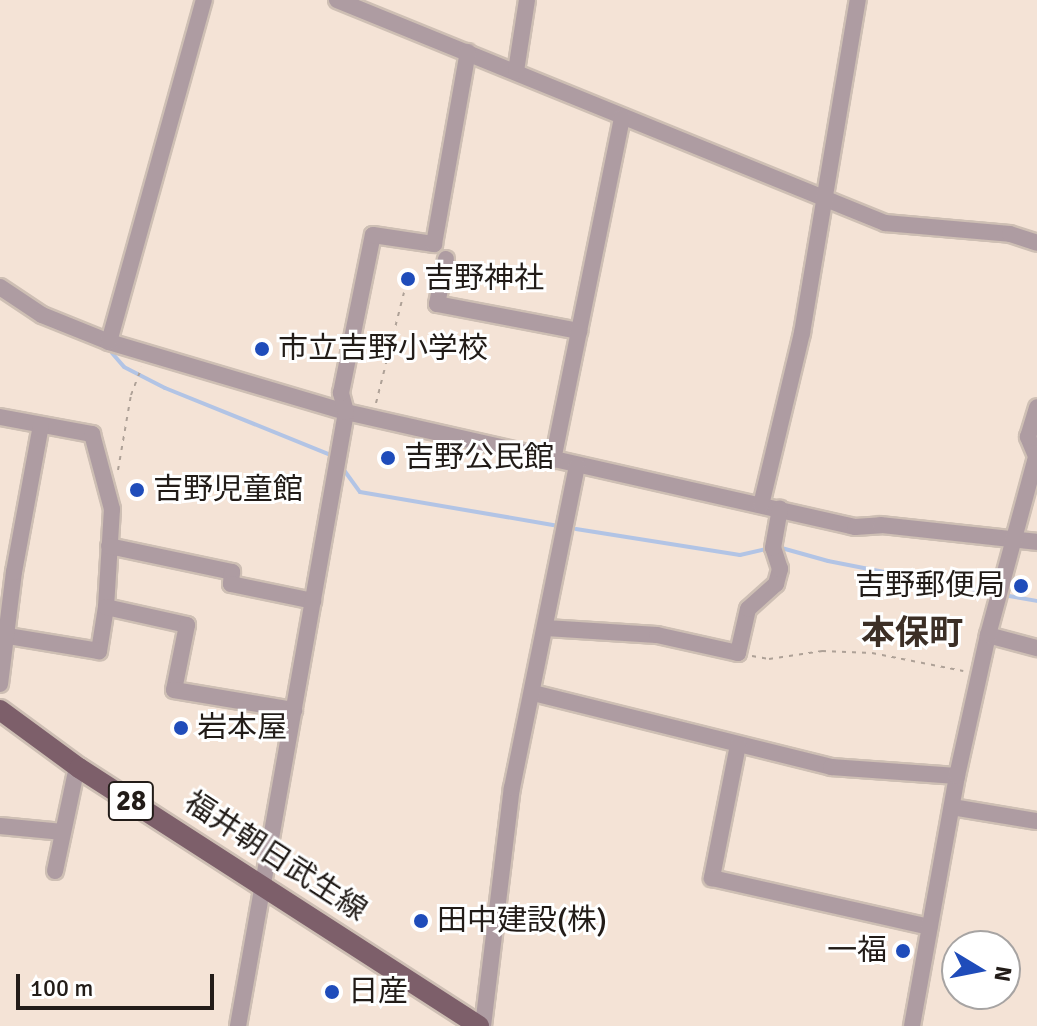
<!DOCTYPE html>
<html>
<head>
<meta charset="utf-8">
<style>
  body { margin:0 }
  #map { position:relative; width:1037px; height:1026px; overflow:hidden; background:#f4e3d6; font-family:Signika,"Noto Sans JP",sans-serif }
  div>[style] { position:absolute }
  .stream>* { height:4px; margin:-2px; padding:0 2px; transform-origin:2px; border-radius:2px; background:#b2c4e5 }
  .path>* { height:2px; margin-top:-1px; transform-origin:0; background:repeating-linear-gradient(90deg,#aea197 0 4px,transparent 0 10px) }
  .roads { filter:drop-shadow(2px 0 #cebfb4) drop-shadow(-2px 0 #cebfb4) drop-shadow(0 2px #cebfb4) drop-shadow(0 -2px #cebfb4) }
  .minor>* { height:16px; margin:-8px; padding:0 8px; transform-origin:8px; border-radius:8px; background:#ae9ca2 }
  .major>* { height:20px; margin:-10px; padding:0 10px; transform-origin:10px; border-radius:10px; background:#7d5f6a }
  .dots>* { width:22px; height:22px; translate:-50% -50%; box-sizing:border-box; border:4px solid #fff; border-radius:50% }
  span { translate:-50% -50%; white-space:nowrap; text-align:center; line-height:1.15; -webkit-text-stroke:6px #fff; paint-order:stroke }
  .shield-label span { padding:2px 6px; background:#fff; border:2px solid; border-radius:6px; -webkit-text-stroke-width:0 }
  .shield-label { font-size:28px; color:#221c18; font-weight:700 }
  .poi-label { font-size:30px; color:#221c18 }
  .left { translate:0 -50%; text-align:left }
  .right { translate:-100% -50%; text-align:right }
  .street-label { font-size:30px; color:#221c18 }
  .quarter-label { font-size:34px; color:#3c2f26; font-weight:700 }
  .north { position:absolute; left:941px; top:930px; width:80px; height:80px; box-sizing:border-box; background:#fff; border:2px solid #a7a4a3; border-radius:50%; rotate:100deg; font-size:22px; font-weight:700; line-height:32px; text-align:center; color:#221c18 }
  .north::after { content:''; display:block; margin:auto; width:28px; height:36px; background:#1f4cba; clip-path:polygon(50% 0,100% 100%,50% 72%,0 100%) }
  .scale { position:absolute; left:16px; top:974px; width:198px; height:36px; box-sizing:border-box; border:4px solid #221c18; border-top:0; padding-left:10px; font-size:24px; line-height:28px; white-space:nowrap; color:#221c18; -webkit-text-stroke:6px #fff; paint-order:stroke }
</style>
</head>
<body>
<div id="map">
  <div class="stream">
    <i style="left:112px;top:353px;width:18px;rotate:49deg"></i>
    <i style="left:124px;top:367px;width:46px;rotate:27.1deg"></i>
    <i style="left:165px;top:388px;width:181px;rotate:22deg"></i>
    <i style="left:341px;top:466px;width:32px;rotate:54deg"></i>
    <i style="left:360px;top:492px;width:197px;rotate:9.7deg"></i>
    <i style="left:576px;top:529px;width:166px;rotate:9deg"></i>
    <i style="left:740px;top:555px;width:27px;rotate:-13deg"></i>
    <i style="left:778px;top:547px;width:52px;rotate:15.6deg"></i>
    <i style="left:828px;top:561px;width:161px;rotate:11.1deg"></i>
    <i style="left:1009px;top:596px;width:28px;rotate:10deg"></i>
  </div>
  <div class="path">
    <i style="left:376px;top:403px;width:114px;rotate:-75.8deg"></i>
    <i style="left:118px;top:470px;width:76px;rotate:-80.2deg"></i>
    <i style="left:131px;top:395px;width:30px;rotate:-69deg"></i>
    <i style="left:752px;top:656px;width:17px;rotate:10deg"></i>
    <i style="left:769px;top:659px;width:54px;rotate:-8.6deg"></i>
    <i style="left:822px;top:651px;width:50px;rotate:2.3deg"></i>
    <i style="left:872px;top:653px;width:93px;rotate:11.2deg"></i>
  </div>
  <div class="roads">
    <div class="minor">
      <i style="left:337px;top:0;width:592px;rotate:22.14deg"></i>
      <i style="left:885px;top:223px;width:125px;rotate:5deg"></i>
      <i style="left:1010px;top:234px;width:28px;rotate:18deg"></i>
      <i style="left:516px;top:71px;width:72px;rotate:-81.2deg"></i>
      <i style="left:446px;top:259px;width:46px;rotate:101.3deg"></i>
      <i style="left:437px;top:304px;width:145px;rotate:10.8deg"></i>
      <i style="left:0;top:287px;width:50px;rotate:33.7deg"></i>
      <i style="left:42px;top:315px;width:72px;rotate:21.9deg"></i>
      <i style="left:109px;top:342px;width:247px;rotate:16.5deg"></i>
      <i style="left:346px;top:412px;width:522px;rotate:12.73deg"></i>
      <i style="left:855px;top:527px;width:26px;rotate:-4deg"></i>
      <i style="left:881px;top:525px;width:157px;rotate:6.2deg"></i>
      <i style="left:109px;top:342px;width:355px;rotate:-74.5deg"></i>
      <i style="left:0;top:417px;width:94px;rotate:10.5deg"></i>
      <i style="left:92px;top:434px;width:78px;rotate:75.1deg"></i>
      <i style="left:112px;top:509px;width:98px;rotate:93.5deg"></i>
      <i style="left:106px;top:607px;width:45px;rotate:99deg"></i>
      <i style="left:99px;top:651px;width:93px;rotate:-170.7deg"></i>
      <i style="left:1036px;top:456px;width:21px;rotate:-113deg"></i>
      <i style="left:1028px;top:437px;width:31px;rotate:-73deg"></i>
      <i style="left:553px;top:460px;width:350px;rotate:-78.6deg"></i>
      <i style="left:761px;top:505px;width:177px;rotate:-76.6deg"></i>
      <i style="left:802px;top:333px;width:338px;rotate:-80.5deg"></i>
      <i style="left:109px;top:546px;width:126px;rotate:11.9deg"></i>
      <i style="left:232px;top:572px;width:12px;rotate:95deg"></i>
      <i style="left:231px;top:584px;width:84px;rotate:11.7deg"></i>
      <i style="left:106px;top:607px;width:83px;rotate:12.5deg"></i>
      <i style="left:187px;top:625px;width:66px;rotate:101.3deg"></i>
      <i style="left:174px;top:690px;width:122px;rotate:9.5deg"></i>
      <i style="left:546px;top:628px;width:111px;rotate:3.6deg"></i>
      <i style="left:657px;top:635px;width:83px;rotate:12.5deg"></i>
      <i style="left:738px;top:653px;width:45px;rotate:-77.2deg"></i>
      <i style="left:748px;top:609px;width:38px;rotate:-42deg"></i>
      <i style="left:776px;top:584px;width:16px;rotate:-75deg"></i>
      <i style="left:780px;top:569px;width:22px;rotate:-108deg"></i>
      <i style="left:773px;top:548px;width:40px;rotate:-80deg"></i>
      <i style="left:988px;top:635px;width:51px;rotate:14.9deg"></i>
      <i style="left:0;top:684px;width:113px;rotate:-82.9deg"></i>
      <i style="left:14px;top:572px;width:149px;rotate:-79.6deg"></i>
      <i style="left:533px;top:693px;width:307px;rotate:13.9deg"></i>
      <i style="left:831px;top:767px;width:126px;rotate:4.1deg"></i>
      <i style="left:738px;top:745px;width:136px;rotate:101.1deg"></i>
      <i style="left:712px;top:878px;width:223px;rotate:12.7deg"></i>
      <i style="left:952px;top:807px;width:86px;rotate:9.4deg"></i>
      <i style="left:0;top:826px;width:63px;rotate:5.4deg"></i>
      <i style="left:55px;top:871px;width:106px;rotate:-78.1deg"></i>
      <i style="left:238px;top:1026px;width:623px;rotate:-80.02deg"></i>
      <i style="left:346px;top:412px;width:20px;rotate:-105deg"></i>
      <i style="left:341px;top:393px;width:161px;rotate:-78.6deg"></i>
      <i style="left:373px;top:235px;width:62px;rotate:8.4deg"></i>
      <i style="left:434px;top:244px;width:195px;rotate:-80deg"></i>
      <i style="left:483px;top:1026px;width:240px;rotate:-83.1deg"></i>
      <i style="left:512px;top:788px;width:329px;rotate:-78.6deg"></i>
      <i style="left:912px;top:1026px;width:254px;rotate:-79.8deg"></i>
      <i style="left:957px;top:776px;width:144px;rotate:-77.6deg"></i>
      <i style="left:988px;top:635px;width:188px;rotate:-74.9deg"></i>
    </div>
    <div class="major">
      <i style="left:0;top:710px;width:98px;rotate:36.3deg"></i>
      <i style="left:79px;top:768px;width:476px;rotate:32.8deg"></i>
    </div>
  </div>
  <div class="dots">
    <i style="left:408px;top:279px;background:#1f4cba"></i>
    <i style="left:262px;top:349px;background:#1f4cba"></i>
    <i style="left:388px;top:458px;background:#1f4cba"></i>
    <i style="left:137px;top:490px;background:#1f4cba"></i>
    <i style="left:1021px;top:586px;background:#1f4cba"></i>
    <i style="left:181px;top:728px;background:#1f4cba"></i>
    <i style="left:421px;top:921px;background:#1f4cba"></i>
    <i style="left:903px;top:951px;background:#1f4cba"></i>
    <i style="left:332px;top:992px;background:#1f4cba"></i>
  </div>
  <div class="shield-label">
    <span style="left:131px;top:801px">28</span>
  </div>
  <div class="poi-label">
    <span class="left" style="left:424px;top:279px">吉野神社</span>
    <span class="left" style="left:278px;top:349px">市立吉野小学校</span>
    <span class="left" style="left:404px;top:458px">吉野公民館</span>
    <span class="left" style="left:153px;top:490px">吉野児童館</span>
    <span class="right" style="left:1005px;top:586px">吉野郵便局</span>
    <span class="left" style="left:197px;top:728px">岩本屋</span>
    <span class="left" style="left:437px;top:921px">田中建設(株)</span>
    <span class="right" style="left:887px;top:951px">一福</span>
    <span class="left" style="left:348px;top:992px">日産</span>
  </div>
  <div class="street-label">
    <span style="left:275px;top:857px;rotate:33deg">福井朝日武生線</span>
  </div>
  <div class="quarter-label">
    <span style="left:912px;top:634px">本保町</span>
  </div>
  <div class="north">N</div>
  <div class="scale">100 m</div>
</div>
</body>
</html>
